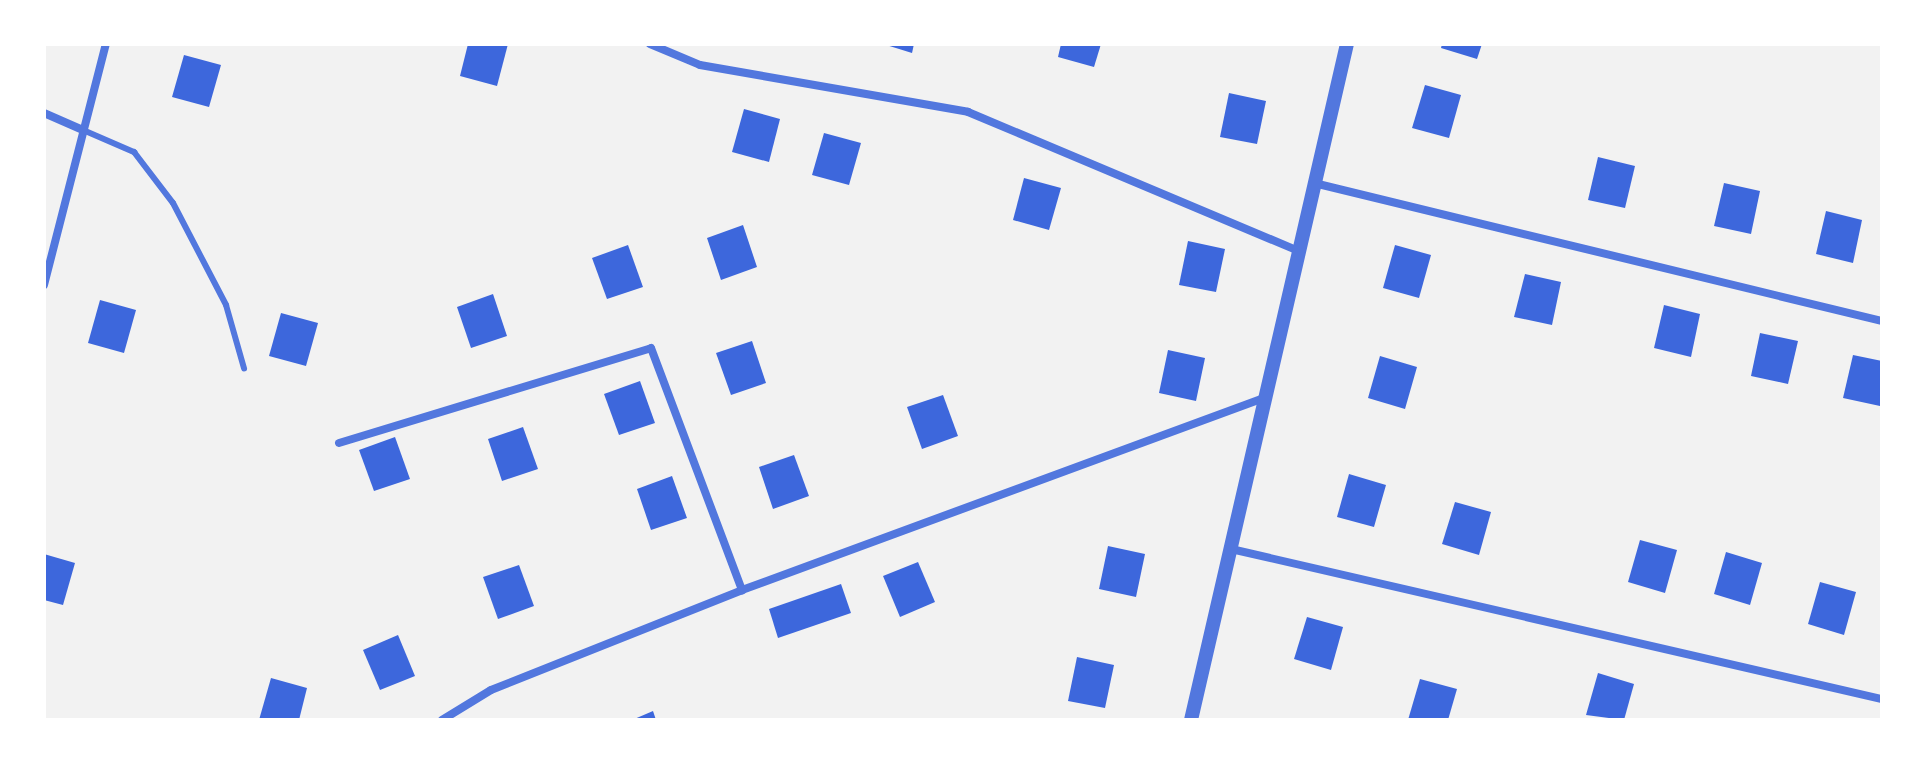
<!DOCTYPE html>
<html>
<head>
<meta charset="utf-8">
<style>
  body { margin:0 }
  #map { position:relative; width:1926px; height:764px; overflow:hidden; background:#f2f2f2; font-family:"Source Sans 3",sans-serif }
  div>[style] { position:absolute }
  .building>* { inset:0; background:#3d67dc }
  .service>* { height:6px; margin:-3px; padding:0 3px; transform-origin:3px; border-radius:3px; background:#5277de }
  .minor>* { height:8px; margin:-4px; padding:0 4px; transform-origin:4px; border-radius:4px; background:#5277de }
  .tertiary>* { height:14px; margin:-7px; padding:0 7px; transform-origin:7px; border-radius:7px; background:#5277de }
  span { translate:-50% -50%; white-space:nowrap; text-align:center; line-height:1.15; -webkit-text-stroke:7px #fff; paint-order:stroke }
  .frame { position:absolute; inset:0; border:46px solid #fff; pointer-events:none }
</style>
</head>
<body>
<div id="map">
  <div class="building">
    <i style="clip-path:polygon(468px 44px,508px 44px,497px 86px,460px 76px)"></i>
    <i style="clip-path:polygon(883px 44px,914px 44px,912px 53px)"></i>
    <i style="clip-path:polygon(1061px 44px,1101px 44px,1094px 67px,1058px 57px)"></i>
    <i style="clip-path:polygon(1442px 44px,1482px 44px,1477px 59px,1441px 48px)"></i>
    <i style="clip-path:polygon(184px 55px,221px 65px,209px 107px,172px 97px)"></i>
    <i style="clip-path:polygon(1425px 85px,1461px 95px,1449px 138px,1412px 128px)"></i>
    <i style="clip-path:polygon(1229px 93px,1266px 101px,1257px 144px,1220px 137px)"></i>
    <i style="clip-path:polygon(744px 109px,780px 119px,769px 162px,732px 152px)"></i>
    <i style="clip-path:polygon(824px 133px,861px 143px,849px 185px,812px 175px)"></i>
    <i style="clip-path:polygon(1598px 157px,1635px 166px,1625px 208px,1588px 200px)"></i>
    <i style="clip-path:polygon(1024px 178px,1061px 188px,1049px 230px,1013px 220px)"></i>
    <i style="clip-path:polygon(1724px 183px,1760px 191px,1751px 234px,1714px 226px)"></i>
    <i style="clip-path:polygon(1826px 211px,1862px 220px,1853px 263px,1816px 254px)"></i>
    <i style="clip-path:polygon(743px 225px,757px 267px,721px 280px,707px 238px)"></i>
    <i style="clip-path:polygon(1188px 241px,1225px 249px,1216px 292px,1179px 285px)"></i>
    <i style="clip-path:polygon(628px 245px,643px 287px,607px 299px,592px 258px)"></i>
    <i style="clip-path:polygon(1395px 245px,1431px 255px,1419px 298px,1383px 288px)"></i>
    <i style="clip-path:polygon(1525px 274px,1561px 282px,1552px 325px,1514px 317px)"></i>
    <i style="clip-path:polygon(493px 294px,507px 336px,471px 348px,457px 307px)"></i>
    <i style="clip-path:polygon(100px 300px,136px 310px,124px 353px,88px 343px)"></i>
    <i style="clip-path:polygon(1664px 305px,1700px 314px,1691px 357px,1654px 348px)"></i>
    <i style="clip-path:polygon(281px 313px,318px 323px,306px 366px,269px 356px)"></i>
    <i style="clip-path:polygon(1760px 333px,1798px 341px,1788px 384px,1751px 376px)"></i>
    <i style="clip-path:polygon(752px 341px,766px 383px,731px 395px,716px 353px)"></i>
    <i style="clip-path:polygon(1168px 350px,1205px 358px,1196px 401px,1159px 393px)"></i>
    <i style="clip-path:polygon(1853px 355px,1882px 361px,1880px 406px,1843px 398px)"></i>
    <i style="clip-path:polygon(1380px 356px,1417px 367px,1405px 409px,1368px 398px)"></i>
    <i style="clip-path:polygon(640px 381px,655px 423px,619px 435px,604px 394px)"></i>
    <i style="clip-path:polygon(943px 395px,958px 436px,922px 449px,907px 407px)"></i>
    <i style="clip-path:polygon(523px 427px,538px 469px,502px 481px,488px 439px)"></i>
    <i style="clip-path:polygon(395px 437px,410px 479px,374px 491px,359px 450px)"></i>
    <i style="clip-path:polygon(794px 455px,809px 496px,773px 509px,759px 467px)"></i>
    <i style="clip-path:polygon(1349px 474px,1386px 485px,1374px 527px,1337px 517px)"></i>
    <i style="clip-path:polygon(672px 476px,687px 518px,651px 530px,637px 489px)"></i>
    <i style="clip-path:polygon(1455px 502px,1491px 512px,1479px 555px,1442px 544px)"></i>
    <i style="clip-path:polygon(1640px 540px,1677px 550px,1665px 593px,1628px 582px)"></i>
    <i style="clip-path:polygon(1108px 546px,1145px 554px,1136px 597px,1099px 589px)"></i>
    <i style="clip-path:polygon(1726px 552px,1762px 563px,1750px 605px,1714px 594px)"></i>
    <i style="clip-path:polygon(44px 554px,75px 563px,63px 605px,44px 600px)"></i>
    <i style="clip-path:polygon(918px 562px,935px 602px,900px 617px,883px 576px)"></i>
    <i style="clip-path:polygon(519px 565px,534px 606px,498px 619px,483px 577px)"></i>
    <i style="clip-path:polygon(1820px 582px,1856px 592px,1844px 635px,1808px 624px)"></i>
    <i style="clip-path:polygon(841px 584px,851px 613px,778px 638px,769px 609px)"></i>
    <i style="clip-path:polygon(1307px 617px,1343px 627px,1331px 670px,1294px 659px)"></i>
    <i style="clip-path:polygon(398px 635px,415px 676px,380px 690px,363px 650px)"></i>
    <i style="clip-path:polygon(1077px 657px,1114px 665px,1105px 708px,1068px 701px)"></i>
    <i style="clip-path:polygon(1598px 673px,1634px 684px,1624px 720px,1586px 715px)"></i>
    <i style="clip-path:polygon(271px 678px,307px 688px,299px 720px,259px 720px)"></i>
    <i style="clip-path:polygon(1420px 679px,1457px 689px,1448px 720px,1408px 720px)"></i>
    <i style="clip-path:polygon(653px 711px,656px 720px,632px 720px)"></i>
  </div>
  <div class="service">
    <i style="left:83px;top:130px;width:56px;rotate:23.3deg"></i>
    <i style="left:134px;top:152px;width:64px;rotate:52.6deg"></i>
    <i style="left:173px;top:203px;width:115px;rotate:62.5deg"></i>
    <i style="left:226px;top:305px;width:66px;rotate:74.1deg"></i>
  </div>
  <div class="minor">
    <i style="left:650px;top:44px;width:54px;rotate:22.8deg"></i>
    <i style="left:700px;top:65px;width:272px;rotate:9.9deg"></i>
    <i style="left:968px;top:112px;width:359px;rotate:22.8deg"></i>
    <i style="left:44px;top:113px;width:43px;rotate:23.6deg"></i>
    <i style="left:1314px;top:183px;width:585px;rotate:13.66deg"></i>
    <i style="left:44px;top:285px;width:249px;rotate:-75.6deg"></i>
    <i style="left:339px;top:443px;width:326px;rotate:-16.9deg"></i>
    <i style="left:651px;top:348px;width:259px;rotate:69.4deg"></i>
    <i style="left:1231px;top:549px;width:668px;rotate:12.98deg"></i>
    <i style="left:442px;top:720px;width:57px;rotate:-31.5deg"></i>
    <i style="left:491px;top:690px;width:270px;rotate:-21.7deg"></i>
    <i style="left:742px;top:590px;width:556px;rotate:-20.19deg"></i>
  </div>
  <div class="tertiary">
    <i style="left:1191px;top:720px;width:694px;rotate:-77.01deg"></i>
  </div>
  <div class="frame"></div>
</div>
</body>
</html>
